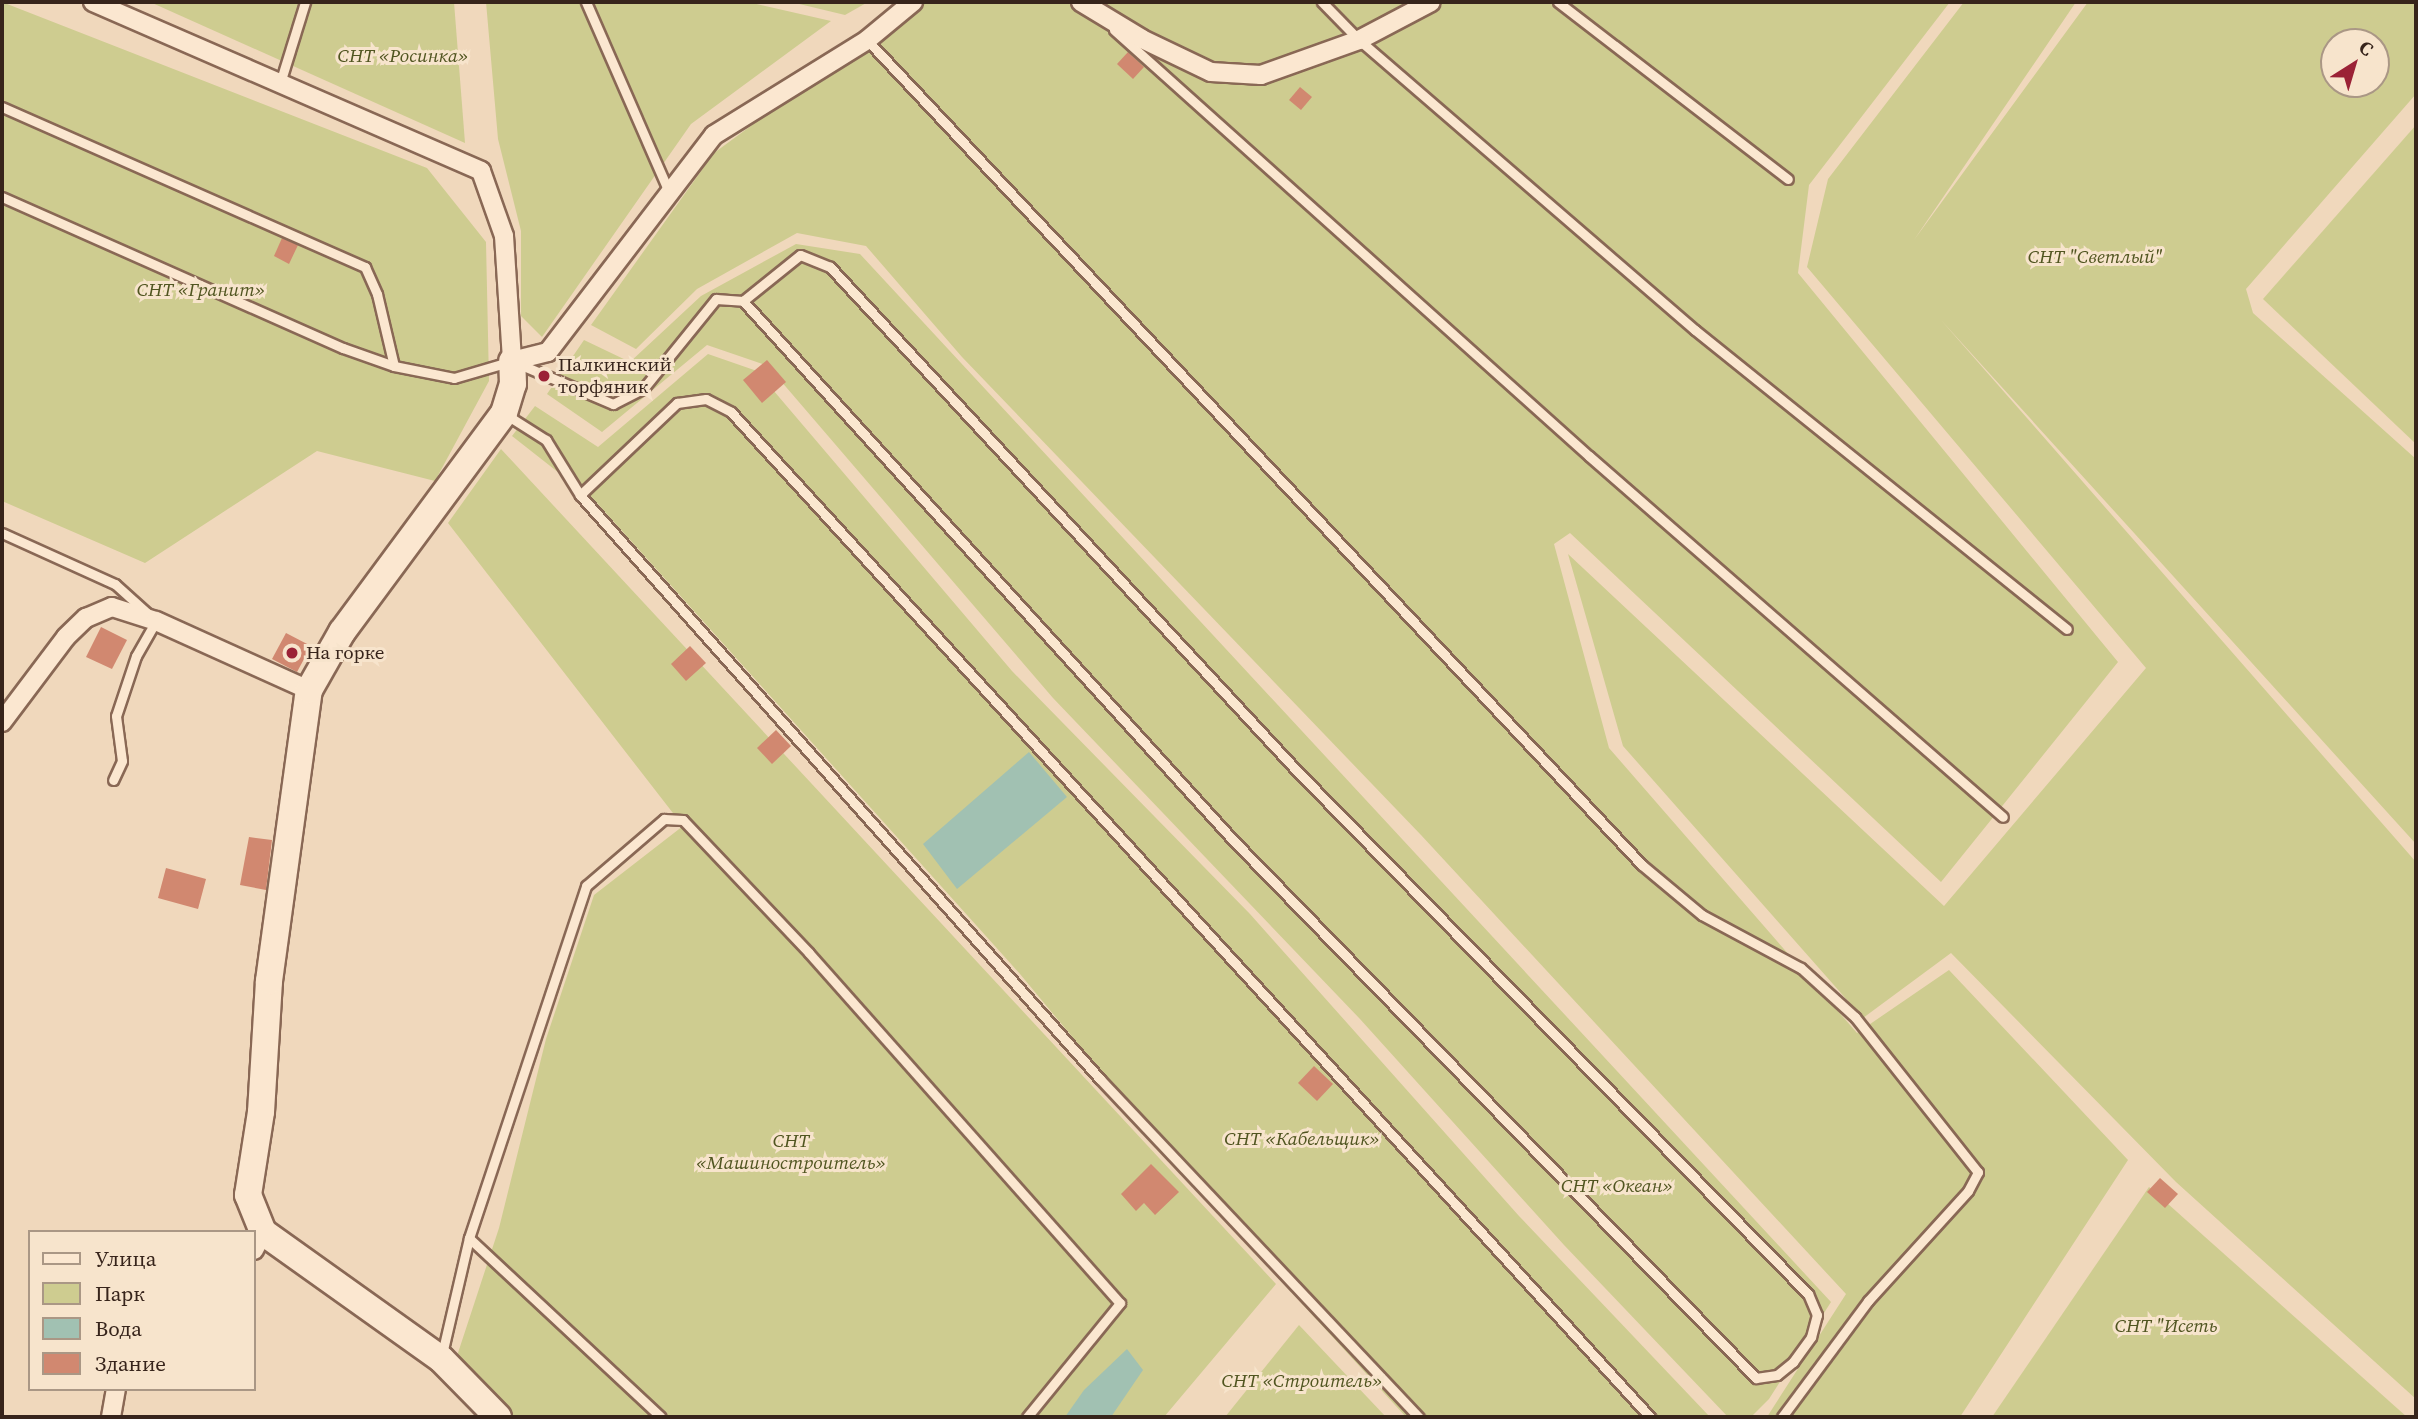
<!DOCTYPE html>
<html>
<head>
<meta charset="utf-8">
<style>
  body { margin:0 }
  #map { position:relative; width:2418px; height:1419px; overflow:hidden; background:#f0d8bc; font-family:"Source Serif 4",serif }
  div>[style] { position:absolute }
  .green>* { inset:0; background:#cecc90 }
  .water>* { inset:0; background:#a1c1b2 }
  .building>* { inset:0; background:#d18870 }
  .roads { filter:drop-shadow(2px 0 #896855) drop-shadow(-2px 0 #896855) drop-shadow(0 2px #896855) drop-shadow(0 -2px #896855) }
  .lane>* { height:9px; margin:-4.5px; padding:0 4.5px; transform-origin:4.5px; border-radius:4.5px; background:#fbe7d0 }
  .street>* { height:18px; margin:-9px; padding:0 9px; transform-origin:9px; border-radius:9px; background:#fbe7d0 }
  .secondary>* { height:26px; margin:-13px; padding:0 13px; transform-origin:13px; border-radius:13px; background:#fbe7d0 }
  .dots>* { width:19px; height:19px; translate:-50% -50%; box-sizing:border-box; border:4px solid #f7e4cc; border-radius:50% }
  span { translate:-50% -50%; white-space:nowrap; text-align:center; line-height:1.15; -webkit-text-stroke:6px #f7e4cc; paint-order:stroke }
  .park-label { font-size:19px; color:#505520; font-style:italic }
  .poi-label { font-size:19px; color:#37241b }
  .left { translate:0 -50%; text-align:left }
  .frame { position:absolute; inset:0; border:4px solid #37241b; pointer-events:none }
  .legend { position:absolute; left:28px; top:1230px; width:228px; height:161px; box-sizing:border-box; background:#f7e4cc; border:2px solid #aa9785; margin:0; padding:9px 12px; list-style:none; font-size:21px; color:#37241b }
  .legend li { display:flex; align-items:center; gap:14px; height:35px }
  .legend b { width:35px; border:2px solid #aa9785 }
  .north { position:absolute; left:2320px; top:28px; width:70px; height:70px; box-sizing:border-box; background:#f7e4cc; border:2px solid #aa9785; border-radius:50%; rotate:37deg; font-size:19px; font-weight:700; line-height:28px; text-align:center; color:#37241b }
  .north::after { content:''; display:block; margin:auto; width:24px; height:32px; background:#9b2236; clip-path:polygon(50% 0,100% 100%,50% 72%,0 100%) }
</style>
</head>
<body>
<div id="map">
  <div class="green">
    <i style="clip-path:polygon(2px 2px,427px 168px,486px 242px,489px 381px,435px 481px,317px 451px,145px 563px,2px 501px)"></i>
    <i style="clip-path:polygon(150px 2px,454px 2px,465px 143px)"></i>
    <i style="clip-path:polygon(486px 2px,748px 2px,831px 21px,691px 124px,542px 337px,521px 316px,521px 231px,498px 139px)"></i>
    <i style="clip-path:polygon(791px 2px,868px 2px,845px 15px)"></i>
    <i style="clip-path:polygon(920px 2px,1950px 2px,1809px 185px,1798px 273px,2118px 662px,1941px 882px,1570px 533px,1554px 544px,1609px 748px,1857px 1033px,1949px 970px,2128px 1160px,1960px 1417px,1767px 1417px,1846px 1294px,1421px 835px,962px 357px,866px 246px,797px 233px,697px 289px,636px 349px,591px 325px,714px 153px)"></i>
    <i style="clip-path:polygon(evenodd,1964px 2px,2076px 2px,1914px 240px,2088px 2px,2416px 2px,2416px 94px,2246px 289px,2253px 313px,2416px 459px,2416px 844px,1941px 320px,2416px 862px,2416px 1399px,2176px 1182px,1951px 953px,1863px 1018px,1623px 746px,1568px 554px,1944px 906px,2146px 668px,1807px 267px,1828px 179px,1964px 2px,2334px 42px,2376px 42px,2376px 84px,2334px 84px,2334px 42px)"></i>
    <i style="clip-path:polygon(2416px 125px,2416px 444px,2263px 299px)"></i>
    <i style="clip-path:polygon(796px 244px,860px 254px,1831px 1302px,1769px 1399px,1751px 1417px,1728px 1417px,1564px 1245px,1360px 1019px,1053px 698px,768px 366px,707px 345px,602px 432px,547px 394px,584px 340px,630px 362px,701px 296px)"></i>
    <i style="clip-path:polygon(708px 354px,757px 371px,1012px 671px,1250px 914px,1519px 1216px,1710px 1417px,1406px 1417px,1217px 1211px,1020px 974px,596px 502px,512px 436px,535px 406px,598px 447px)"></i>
    <i style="clip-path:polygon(501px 449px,1276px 1284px,1164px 1417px,513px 1417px,456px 1359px,499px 1228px,546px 1039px,594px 895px,683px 826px,448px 523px)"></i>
    <i style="clip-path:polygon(2149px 1187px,2407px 1417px,1992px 1417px)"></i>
    <i style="clip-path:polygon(1299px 1325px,1386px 1417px,1225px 1417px)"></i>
  </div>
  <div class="water">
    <i style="clip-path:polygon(1029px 752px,1067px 797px,957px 889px,923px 844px)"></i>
    <i style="clip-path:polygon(1127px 1349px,1143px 1370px,1111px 1417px,1065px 1417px,1084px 1390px)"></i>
  </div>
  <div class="building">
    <i style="clip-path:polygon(1128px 52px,1144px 67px,1133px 79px,1117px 64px)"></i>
    <i style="clip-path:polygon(1300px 87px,1312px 97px,1301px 110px,1289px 100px)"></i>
    <i style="clip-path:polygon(282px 238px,298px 245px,289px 264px,274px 256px)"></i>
    <i style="clip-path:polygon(767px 360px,786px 382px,762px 403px,743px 380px)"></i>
    <i style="clip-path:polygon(101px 627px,127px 640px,112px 669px,86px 657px)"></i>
    <i style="clip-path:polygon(286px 633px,311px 646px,297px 672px,272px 659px)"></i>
    <i style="clip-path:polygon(690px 646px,706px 663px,686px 681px,671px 664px)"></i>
    <i style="clip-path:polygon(776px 730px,791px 746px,772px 764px,757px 748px)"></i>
    <i style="clip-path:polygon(249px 837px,272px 840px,266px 890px,240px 885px)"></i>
    <i style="clip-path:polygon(166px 868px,206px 879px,198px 909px,158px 898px)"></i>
    <i style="clip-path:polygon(1314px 1066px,1333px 1084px,1317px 1101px,1298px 1083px)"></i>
    <i style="clip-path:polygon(1151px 1164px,1179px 1192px,1155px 1215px,1144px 1203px,1136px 1211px,1121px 1194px)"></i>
    <i style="clip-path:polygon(2160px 1178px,2178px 1194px,2165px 1208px,2147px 1192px)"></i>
  </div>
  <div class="roads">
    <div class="lane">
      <i style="left:586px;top:2px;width:205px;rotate:66.4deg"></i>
      <i style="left:1322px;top:2px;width:53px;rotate:45.8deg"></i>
      <i style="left:1359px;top:40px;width:444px;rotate:40.8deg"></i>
      <i style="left:1695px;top:330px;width:477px;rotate:38.8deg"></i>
      <i style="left:1558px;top:2px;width:290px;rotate:37.6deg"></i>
      <i style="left:1114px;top:30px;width:638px;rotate:41.89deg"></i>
      <i style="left:1589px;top:456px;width:549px;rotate:41.09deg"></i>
      <i style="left:867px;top:40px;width:1132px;rotate:46.79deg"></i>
      <i style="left:1642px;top:865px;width:78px;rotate:39.8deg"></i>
      <i style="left:1702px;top:915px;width:112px;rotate:28.2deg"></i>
      <i style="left:1801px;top:968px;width:73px;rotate:42.2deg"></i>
      <i style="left:1855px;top:1017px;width:198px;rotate:51.6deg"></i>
      <i style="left:1978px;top:1172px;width:21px;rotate:118deg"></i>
      <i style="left:1968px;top:1191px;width:149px;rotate:132.3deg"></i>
      <i style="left:1868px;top:1301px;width:144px;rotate:126.6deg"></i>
      <i style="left:280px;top:83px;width:85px;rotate:-72.8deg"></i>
      <i style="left:2px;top:107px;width:397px;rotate:23.8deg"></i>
      <i style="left:365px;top:267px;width:30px;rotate:66deg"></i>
      <i style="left:377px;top:294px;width:74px;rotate:76.7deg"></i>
      <i style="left:2px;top:197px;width:373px;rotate:23.9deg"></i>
      <i style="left:343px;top:348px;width:54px;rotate:19.4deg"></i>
      <i style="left:394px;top:366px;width:61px;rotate:11.3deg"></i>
      <i style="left:454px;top:378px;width:60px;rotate:-16.3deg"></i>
      <i style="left:512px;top:361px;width:110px;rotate:23.1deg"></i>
      <i style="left:613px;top:404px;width:34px;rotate:-27deg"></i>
      <i style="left:643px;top:389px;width:116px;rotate:-51deg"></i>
      <i style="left:716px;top:299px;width:27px;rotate:4deg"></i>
      <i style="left:743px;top:301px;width:727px;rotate:47.73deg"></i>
      <i style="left:1232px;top:839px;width:752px;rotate:45.81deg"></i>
      <i style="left:1756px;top:1378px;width:21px;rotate:-8deg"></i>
      <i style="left:1777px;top:1375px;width:21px;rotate:-39deg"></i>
      <i style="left:1793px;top:1362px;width:31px;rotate:-54deg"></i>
      <i style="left:1811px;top:1337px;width:23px;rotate:-75deg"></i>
      <i style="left:1817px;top:1315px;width:23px;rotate:-113deg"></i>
      <i style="left:1808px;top:1294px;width:730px;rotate:-134.33deg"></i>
      <i style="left:1298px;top:772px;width:689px;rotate:-132.82deg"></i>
      <i style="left:830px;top:267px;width:32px;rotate:-158deg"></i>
      <i style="left:800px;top:255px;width:73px;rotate:141.1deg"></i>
      <i style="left:505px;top:414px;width:49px;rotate:32.4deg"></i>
      <i style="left:546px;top:440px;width:65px;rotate:58.3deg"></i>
      <i style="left:580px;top:495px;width:782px;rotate:48.32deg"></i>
      <i style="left:1100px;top:1079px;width:465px;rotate:46.7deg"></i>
      <i style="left:580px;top:495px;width:134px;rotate:-43.5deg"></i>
      <i style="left:677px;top:403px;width:29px;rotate:-8deg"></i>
      <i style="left:706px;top:399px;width:28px;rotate:27deg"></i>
      <i style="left:731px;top:412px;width:1362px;rotate:47.56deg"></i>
      <i style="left:2px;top:533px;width:124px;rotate:24.3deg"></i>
      <i style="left:115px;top:584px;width:55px;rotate:42.1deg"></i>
      <i style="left:156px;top:621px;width:40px;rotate:119.7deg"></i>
      <i style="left:136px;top:656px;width:63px;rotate:108.4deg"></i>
      <i style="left:116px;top:716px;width:45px;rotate:82.4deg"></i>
      <i style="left:122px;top:761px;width:21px;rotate:115deg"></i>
      <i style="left:469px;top:1238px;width:262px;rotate:43deg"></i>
      <i style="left:442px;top:1354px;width:119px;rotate:-76.9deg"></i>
      <i style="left:469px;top:1238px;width:371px;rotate:-71.6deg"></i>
      <i style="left:586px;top:886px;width:103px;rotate:-40.7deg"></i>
      <i style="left:664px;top:819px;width:19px;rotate:3deg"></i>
      <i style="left:683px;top:820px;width:183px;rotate:46.5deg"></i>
      <i style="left:809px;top:953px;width:468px;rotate:48.4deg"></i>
      <i style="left:1120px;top:1303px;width:147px;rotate:129.2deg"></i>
    </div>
    <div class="street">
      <i style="left:93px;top:2px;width:423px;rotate:23.5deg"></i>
      <i style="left:481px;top:171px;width:69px;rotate:70.5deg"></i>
      <i style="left:504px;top:236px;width:125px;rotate:86.3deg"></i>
      <i style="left:512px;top:361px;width:37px;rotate:-14deg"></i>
      <i style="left:548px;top:352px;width:273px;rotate:-52.6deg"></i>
      <i style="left:714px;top:135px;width:180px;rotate:-31.8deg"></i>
      <i style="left:867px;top:40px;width:60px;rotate:-39.6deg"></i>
      <i style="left:1081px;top:2px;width:71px;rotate:31.2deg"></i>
      <i style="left:1142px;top:39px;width:76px;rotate:25.6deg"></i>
      <i style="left:1211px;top:72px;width:50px;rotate:3.4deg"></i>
      <i style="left:1261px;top:75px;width:104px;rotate:-19.7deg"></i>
      <i style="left:1359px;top:40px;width:81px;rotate:-27.8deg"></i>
      <i style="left:2px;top:722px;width:106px;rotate:-53deg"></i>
      <i style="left:66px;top:637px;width:28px;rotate:-44deg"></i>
      <i style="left:86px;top:618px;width:28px;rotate:-23deg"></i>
      <i style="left:112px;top:607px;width:46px;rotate:17.7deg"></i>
      <i style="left:156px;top:621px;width:168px;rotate:24.3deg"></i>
      <i style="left:254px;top:1250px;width:20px;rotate:-63deg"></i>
      <i style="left:111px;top:1417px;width:28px;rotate:-80deg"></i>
    </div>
    <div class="secondary">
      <i style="left:498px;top:1417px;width:81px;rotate:-134.5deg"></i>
      <i style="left:441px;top:1359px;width:219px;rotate:-144.5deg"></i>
      <i style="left:263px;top:1232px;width:40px;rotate:-112deg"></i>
      <i style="left:248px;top:1195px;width:84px;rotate:-81.1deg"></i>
      <i style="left:261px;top:1112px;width:131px;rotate:-86.5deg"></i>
      <i style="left:269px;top:981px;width:294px;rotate:-82.2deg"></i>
      <i style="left:309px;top:690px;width:67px;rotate:-60.4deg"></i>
      <i style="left:342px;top:632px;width:272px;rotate:-53.5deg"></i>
      <i style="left:504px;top:413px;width:30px;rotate:-73deg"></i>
      <i style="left:513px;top:384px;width:23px;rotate:-92deg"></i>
    </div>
  </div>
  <div class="dots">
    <i style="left:544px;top:376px;background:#9b2236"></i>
    <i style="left:292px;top:653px;background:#9b2236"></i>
  </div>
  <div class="park-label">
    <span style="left:403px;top:56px">СНТ «Росинка»</span>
    <span style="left:2095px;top:257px">СНТ "Светлый"</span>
    <span style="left:201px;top:290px">СНТ «Гранит»</span>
    <span style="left:1302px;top:1139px">СНТ «Кабельщик»</span>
    <span style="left:791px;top:1152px">СНТ<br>«Машиностроитель»</span>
    <span style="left:1617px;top:1186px">СНТ «Океан»</span>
    <span style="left:2166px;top:1326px">СНТ "Исеть</span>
    <span style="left:1302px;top:1381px">СНТ «Строитель»</span>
  </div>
  <div class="poi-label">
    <span class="left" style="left:558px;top:376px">Палкинский<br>торфяник</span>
    <span class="left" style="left:306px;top:653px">На горке</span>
  </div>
  <div class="frame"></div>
  <ul class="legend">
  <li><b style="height:9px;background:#fbe7d0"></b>Улица</li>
  <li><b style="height:19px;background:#cecc90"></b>Парк</li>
  <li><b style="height:19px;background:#a1c1b2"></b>Вода</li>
  <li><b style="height:19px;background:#d18870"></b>Здание</li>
  </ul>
  <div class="north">С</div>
</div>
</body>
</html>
